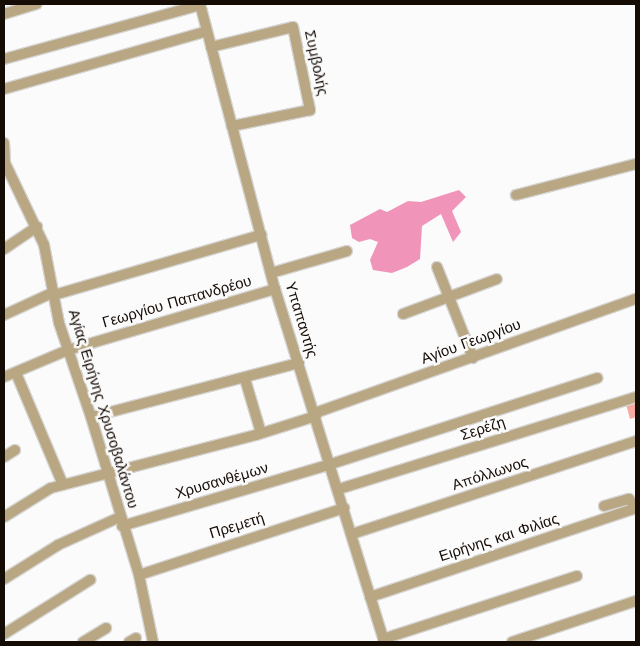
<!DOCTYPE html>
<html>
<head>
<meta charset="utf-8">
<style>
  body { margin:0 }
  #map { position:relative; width:640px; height:646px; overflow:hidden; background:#fbfbfb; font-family:"Work Sans",sans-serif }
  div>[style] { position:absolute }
  .forest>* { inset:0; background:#f094b9 }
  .building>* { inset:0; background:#f8a9a1 }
  .roads { filter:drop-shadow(1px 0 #d6d5d4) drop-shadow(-1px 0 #d6d5d4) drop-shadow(0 1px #d6d5d4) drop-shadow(0 -1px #d6d5d4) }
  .minor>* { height:10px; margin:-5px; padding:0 5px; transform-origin:5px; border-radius:5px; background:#b8a782 }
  span { translate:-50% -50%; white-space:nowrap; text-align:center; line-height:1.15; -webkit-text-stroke:5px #fbfbfb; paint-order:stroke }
  .street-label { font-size:15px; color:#160c06 }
  .frame { position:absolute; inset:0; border:5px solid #160c06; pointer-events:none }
</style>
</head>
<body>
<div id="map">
  <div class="forest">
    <i style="clip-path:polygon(459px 190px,466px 197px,452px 211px,461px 232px,453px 242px,441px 214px,422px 226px,420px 259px,407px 267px,392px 273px,373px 270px,370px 260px,378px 242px,370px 239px,359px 242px,352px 238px,350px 225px,380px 209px,387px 212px,408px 201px,421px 202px)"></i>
  </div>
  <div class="building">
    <i style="clip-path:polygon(636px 401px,636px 417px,630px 419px,626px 404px)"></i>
  </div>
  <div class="roads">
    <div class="minor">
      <i style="left:200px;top:4px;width:295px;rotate:75.3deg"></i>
      <i style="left:275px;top:289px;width:369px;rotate:72.8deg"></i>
      <i style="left:4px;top:14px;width:34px;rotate:-17deg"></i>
      <i style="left:211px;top:47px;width:84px;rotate:-13.7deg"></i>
      <i style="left:293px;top:27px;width:85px;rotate:78.4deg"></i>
      <i style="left:310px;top:110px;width:80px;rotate:168.4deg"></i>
      <i style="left:4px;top:59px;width:203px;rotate:-15.4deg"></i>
      <i style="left:4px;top:89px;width:211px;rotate:-15.9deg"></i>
      <i style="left:4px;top:143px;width:21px;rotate:87deg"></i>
      <i style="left:4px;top:161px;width:93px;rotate:64.5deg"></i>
      <i style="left:44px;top:245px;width:79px;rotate:79.1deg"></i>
      <i style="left:59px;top:323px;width:99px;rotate:71.2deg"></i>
      <i style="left:91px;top:417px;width:165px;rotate:73.1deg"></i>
      <i style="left:139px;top:575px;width:68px;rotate:78.2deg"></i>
      <i style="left:516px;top:195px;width:124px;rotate:-14.5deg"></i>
      <i style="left:4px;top:249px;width:40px;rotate:-34deg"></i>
      <i style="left:437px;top:267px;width:98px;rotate:68.4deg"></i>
      <i style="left:271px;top:273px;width:79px;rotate:-16.1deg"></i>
      <i style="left:54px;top:295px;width:216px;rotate:-16.2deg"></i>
      <i style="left:403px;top:314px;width:100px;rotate:-20.4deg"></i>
      <i style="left:4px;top:315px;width:55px;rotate:-24.7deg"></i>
      <i style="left:16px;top:373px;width:121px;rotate:67.2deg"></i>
      <i style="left:4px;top:377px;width:69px;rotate:-22.9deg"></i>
      <i style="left:68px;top:350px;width:216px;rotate:-16.4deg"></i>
      <i style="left:245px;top:379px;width:56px;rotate:73.5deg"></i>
      <i style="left:315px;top:413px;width:341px;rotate:-19.6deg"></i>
      <i style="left:91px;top:417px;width:215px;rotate:-14.6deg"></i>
      <i style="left:4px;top:457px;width:13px;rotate:-32deg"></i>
      <i style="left:339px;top:489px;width:311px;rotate:-17.2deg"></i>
      <i style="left:604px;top:506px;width:26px;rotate:-16deg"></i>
      <i style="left:629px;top:499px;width:11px;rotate:52deg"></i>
      <i style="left:4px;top:517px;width:55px;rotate:-31.7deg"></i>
      <i style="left:51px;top:488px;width:212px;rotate:-14.5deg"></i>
      <i style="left:256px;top:435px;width:63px;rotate:-17.6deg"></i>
      <i style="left:122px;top:526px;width:218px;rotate:-16.5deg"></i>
      <i style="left:331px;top:464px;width:280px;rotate:-17.9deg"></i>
      <i style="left:352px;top:534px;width:299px;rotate:-18.1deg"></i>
      <i style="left:139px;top:575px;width:216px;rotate:-18.1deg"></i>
      <i style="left:4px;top:579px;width:64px;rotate:-32.2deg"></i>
      <i style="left:58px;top:545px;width:68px;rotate:-24.3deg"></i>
      <i style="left:370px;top:597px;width:280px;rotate:-18.5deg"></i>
      <i style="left:4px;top:634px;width:102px;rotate:-32.1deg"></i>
      <i style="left:383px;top:639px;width:204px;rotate:-18deg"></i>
      <i style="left:83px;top:642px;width:27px;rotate:-31deg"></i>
      <i style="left:129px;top:642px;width:8px;rotate:-30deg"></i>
      <i style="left:512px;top:642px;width:131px;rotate:-18.3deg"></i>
    </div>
  </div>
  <div class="street-label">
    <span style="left:316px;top:63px;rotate:78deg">Συμβολής</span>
    <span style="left:177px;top:302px;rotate:-16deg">Γεωργίου Παπανδρέου</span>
    <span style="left:301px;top:320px;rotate:73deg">Υπαπαντής</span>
    <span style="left:471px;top:342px;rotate:-20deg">Αγίου Γεωργίου</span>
    <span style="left:103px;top:409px;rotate:73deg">Αγίας Ειρήνης Χρυσοβαλάντου</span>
    <span style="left:483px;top:429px;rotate:-18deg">Σερέζη</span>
    <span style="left:490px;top:474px;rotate:-18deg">Απόλλωνος</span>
    <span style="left:222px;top:481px;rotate:-16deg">Χρυσανθέμων</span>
    <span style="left:237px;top:526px;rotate:-17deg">Πρεμετή</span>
    <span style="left:499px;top:538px;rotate:-18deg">Ειρήνης και Φιλίας</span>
  </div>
  <div class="frame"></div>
</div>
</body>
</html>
